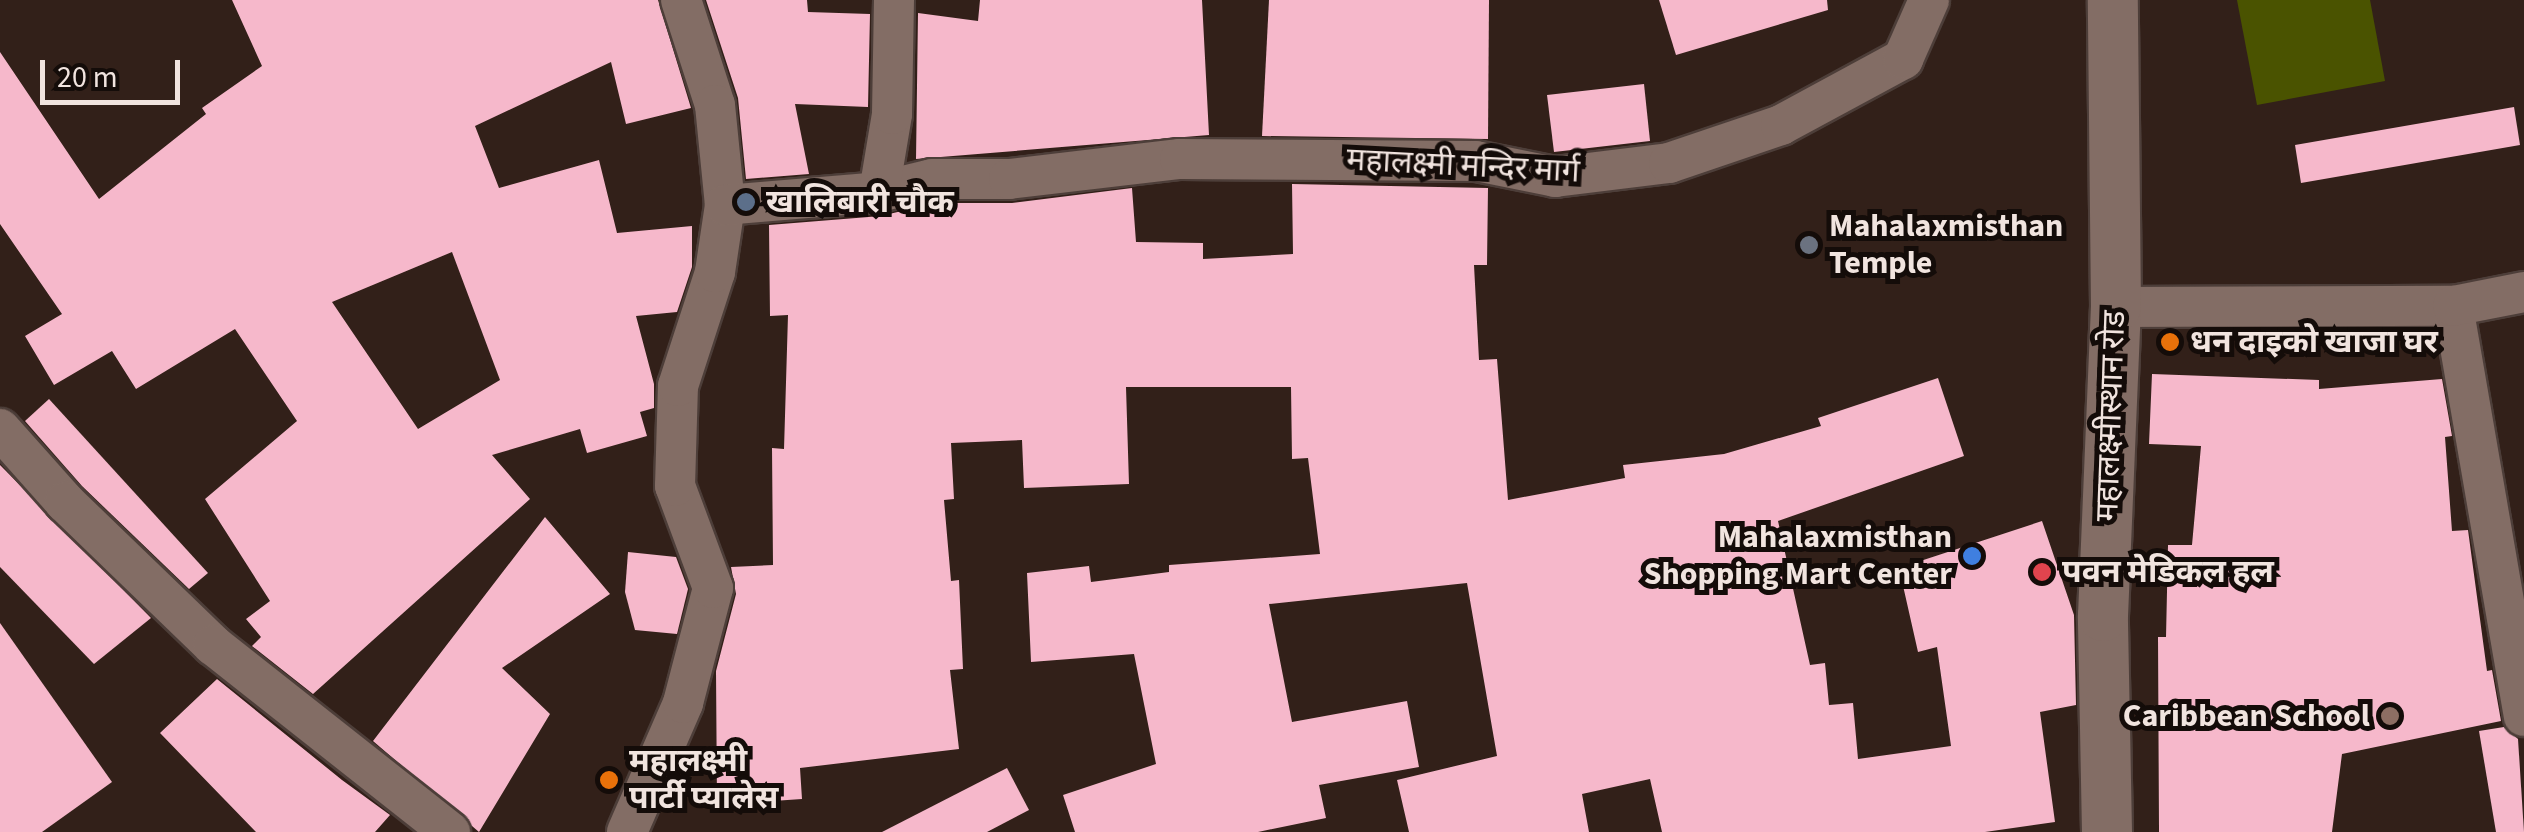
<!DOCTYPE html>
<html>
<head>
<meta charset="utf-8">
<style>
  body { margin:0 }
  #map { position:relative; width:2524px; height:832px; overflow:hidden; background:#322019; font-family:"Source Sans 3","Noto Sans Devanagari",sans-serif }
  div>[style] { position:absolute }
  .green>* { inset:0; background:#4a5300 }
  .building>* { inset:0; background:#f6b8cb }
  .roads { filter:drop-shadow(2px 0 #4d3e39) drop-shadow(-2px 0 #4d3e39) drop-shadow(0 2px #4d3e39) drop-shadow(0 -2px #4d3e39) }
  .minor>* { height:40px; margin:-20px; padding:0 20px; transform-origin:20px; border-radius:20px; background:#836d65 }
  .tertiary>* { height:50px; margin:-25px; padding:0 25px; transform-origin:25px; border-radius:25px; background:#836d65 }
  .dots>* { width:28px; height:28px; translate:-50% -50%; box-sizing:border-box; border:5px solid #140c09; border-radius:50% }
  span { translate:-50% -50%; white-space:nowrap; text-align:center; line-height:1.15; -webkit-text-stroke:10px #140c09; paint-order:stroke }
  .street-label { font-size:32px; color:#f1e4df }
  .poi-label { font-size:32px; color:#f1e4df; font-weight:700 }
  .left { translate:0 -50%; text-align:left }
  .right { translate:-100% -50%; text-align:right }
  .scale { position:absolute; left:40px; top:60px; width:140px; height:45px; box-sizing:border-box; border:5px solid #f1e4df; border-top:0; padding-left:12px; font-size:30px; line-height:35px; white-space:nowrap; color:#f1e4df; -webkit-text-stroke:8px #140c09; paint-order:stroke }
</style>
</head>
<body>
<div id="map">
  <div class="green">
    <i style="clip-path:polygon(2237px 0,2370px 0,2385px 81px,2257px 105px)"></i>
  </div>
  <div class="building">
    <i style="clip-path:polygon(evenodd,232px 0,658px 0,691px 108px,626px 124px,611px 62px,475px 126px,499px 188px,599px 160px,617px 233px,692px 226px,692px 267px,677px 312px,636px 316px,654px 384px,654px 408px,640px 412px,647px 436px,587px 453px,580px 429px,492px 455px,530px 499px,313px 694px,252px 646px,261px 637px,246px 619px,270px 601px,205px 499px,297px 421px,235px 329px,136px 389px,112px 351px,54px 385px,25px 336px,62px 314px,0 224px,0 52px,99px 199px,206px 114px,202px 108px,262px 66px,232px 0,452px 252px,500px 380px,418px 429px,332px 302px,452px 252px)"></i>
    <i style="clip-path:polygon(706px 0,807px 0,808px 12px,870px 14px,868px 107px,795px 104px,809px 174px,746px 179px,738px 98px)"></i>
    <i style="clip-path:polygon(980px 0,1202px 0,1209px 135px,916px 159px,918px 13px,978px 21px)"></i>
    <i style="clip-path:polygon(1269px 0,1489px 0,1488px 139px,1262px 136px)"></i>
    <i style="clip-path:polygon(1659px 0,1827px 0,1828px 10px,1676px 55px)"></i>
    <i style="clip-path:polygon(1644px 84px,1650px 141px,1554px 152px,1547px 95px)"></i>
    <i style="clip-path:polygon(2514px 107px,2520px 145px,2301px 183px,2295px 145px)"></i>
    <i style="clip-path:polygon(1292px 184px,1488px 188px,1487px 265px,1474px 265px,1479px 360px,1497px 359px,1508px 500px,1625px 478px,1623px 465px,1724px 454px,1821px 426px,1818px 418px,1938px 378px,1964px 456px,1778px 521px,1810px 665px,1825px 663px,1829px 705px,1853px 703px,1858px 759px,1951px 746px,1937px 647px,1918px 652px,1899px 568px,2042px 521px,2074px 615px,2076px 705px,2040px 712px,2055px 822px,1985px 832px,1662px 832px,1650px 779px,1582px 794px,1589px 832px,1409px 832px,1397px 780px,1497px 756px,1467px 583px,1269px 604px,1292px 722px,1407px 701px,1419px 767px,1319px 785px,1326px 818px,1258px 832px,1075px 832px,1063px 795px,1156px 764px,1134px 654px,1031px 662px,1027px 573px,1089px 566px,1091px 582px,1169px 572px,1169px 565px,1320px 554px,1308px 458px,1292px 459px,1291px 387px,1126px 387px,1129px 484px,1024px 488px,1022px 440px,951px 443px,954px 499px,944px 500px,951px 581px,959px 580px,963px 669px,950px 670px,959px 749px,800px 768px,802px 799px,717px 805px,716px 671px,736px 594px,731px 567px,773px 565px,772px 448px,784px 449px,788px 315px,770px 316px,769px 225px,881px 216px,935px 203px,1012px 203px,1132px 188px,1136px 242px,1203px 243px,1203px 259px,1293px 254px)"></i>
    <i style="clip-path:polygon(2152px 374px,2319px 380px,2319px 389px,2442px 379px,2452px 436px,2445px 437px,2452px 531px,2468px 530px,2487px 671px,2492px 670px,2501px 721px,2342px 754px,2332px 832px,2159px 832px,2158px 637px,2166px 637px,2168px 545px,2192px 545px,2201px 446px,2149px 444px)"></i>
    <i style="clip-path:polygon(49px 399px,208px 573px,189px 589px,82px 486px,25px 421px)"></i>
    <i style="clip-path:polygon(0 465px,151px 618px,94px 664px,0 567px)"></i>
    <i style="clip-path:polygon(545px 517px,610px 594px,502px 668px,550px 714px,479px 832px,373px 741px)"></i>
    <i style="clip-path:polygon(628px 552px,676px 557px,688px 589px,677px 634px,635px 630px,625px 592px)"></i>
    <i style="clip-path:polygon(0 623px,112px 782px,42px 832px,0 832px)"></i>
    <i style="clip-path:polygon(217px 679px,342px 780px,390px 815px,375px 832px,256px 832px,160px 733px)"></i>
    <i style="clip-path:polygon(2504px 727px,2518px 739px,2524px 832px,2496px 832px,2479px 731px)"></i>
    <i style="clip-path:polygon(1007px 768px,1029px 810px,987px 832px,882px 832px)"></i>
  </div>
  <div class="roads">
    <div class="minor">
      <i style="left:681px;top:0;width:110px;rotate:72.1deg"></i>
      <i style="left:715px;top:105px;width:100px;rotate:84.3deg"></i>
      <i style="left:879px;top:192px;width:55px;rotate:-13.8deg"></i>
      <i style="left:932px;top:179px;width:77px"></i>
      <i style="left:1009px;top:179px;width:172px;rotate:-6.7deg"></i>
      <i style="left:1180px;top:159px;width:296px;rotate:0.4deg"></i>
      <i style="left:1476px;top:161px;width:81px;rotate:11.4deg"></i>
      <i style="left:1555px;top:177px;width:115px;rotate:-7deg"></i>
      <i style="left:1669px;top:163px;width:118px;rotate:-18.7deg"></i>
      <i style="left:1781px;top:125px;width:139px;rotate:-28.4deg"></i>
      <i style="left:1903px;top:59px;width:64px;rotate:-66.2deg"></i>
      <i style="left:2453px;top:306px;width:416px;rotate:80.2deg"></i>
      <i style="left:2116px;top:307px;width:337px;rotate:-0.2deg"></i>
      <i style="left:2453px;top:306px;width:72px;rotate:-11.2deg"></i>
      <i style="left:0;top:429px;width:98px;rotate:48.3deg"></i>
      <i style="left:65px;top:502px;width:206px;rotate:44deg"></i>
      <i style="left:213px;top:645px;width:302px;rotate:38.3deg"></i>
      <i style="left:627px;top:832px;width:141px;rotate:-66.5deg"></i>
      <i style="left:683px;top:703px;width:119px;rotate:-75.4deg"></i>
      <i style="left:713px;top:588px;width:109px;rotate:-110.4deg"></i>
      <i style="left:675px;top:486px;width:100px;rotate:-88.3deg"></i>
      <i style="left:678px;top:386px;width:120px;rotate:-72deg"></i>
      <i style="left:715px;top:272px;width:68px;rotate:-81.5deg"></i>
      <i style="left:725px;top:205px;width:155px;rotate:-4.8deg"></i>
      <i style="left:879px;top:192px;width:79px;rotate:-80.5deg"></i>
      <i style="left:892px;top:114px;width:114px;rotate:-89deg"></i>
    </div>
    <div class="tertiary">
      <i style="left:2107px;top:832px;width:216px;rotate:-91.1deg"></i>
      <i style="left:2103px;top:616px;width:309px;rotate:-87.6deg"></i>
      <i style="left:2116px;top:307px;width:307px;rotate:-90.6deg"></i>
    </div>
  </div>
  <div class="dots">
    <i style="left:746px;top:202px;background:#5c6f8a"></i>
    <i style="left:1809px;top:245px;background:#6b7280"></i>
    <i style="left:2170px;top:342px;background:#e8710a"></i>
    <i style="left:1972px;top:556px;background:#3f7fe0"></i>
    <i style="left:2042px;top:572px;background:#e0444e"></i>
    <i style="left:2390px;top:716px;background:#8d6e63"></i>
    <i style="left:609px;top:780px;background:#e8710a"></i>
  </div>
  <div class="street-label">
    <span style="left:1463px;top:166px;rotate:3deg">महालक्ष्मी मन्दिर मार्ग</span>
    <span style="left:2111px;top:416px;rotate:-88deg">महालक्ष्मीस्थान रोड</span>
  </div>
  <div class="poi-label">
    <span class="left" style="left:766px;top:202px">खालिबारी चौक</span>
    <span class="left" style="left:1829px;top:245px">Mahalaxmisthan<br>Temple</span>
    <span class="left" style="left:2190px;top:342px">धन दाइको खाजा घर</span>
    <span class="right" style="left:1952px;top:556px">Mahalaxmisthan<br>Shopping Mart Center</span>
    <span class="left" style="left:2062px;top:572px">पवन मेडिकल हल</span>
    <span class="right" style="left:2370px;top:716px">Caribbean School</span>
    <span class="left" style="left:629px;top:780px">महालक्ष्मी<br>पार्टी प्यालेस</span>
  </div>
  <div class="scale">20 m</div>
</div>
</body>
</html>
